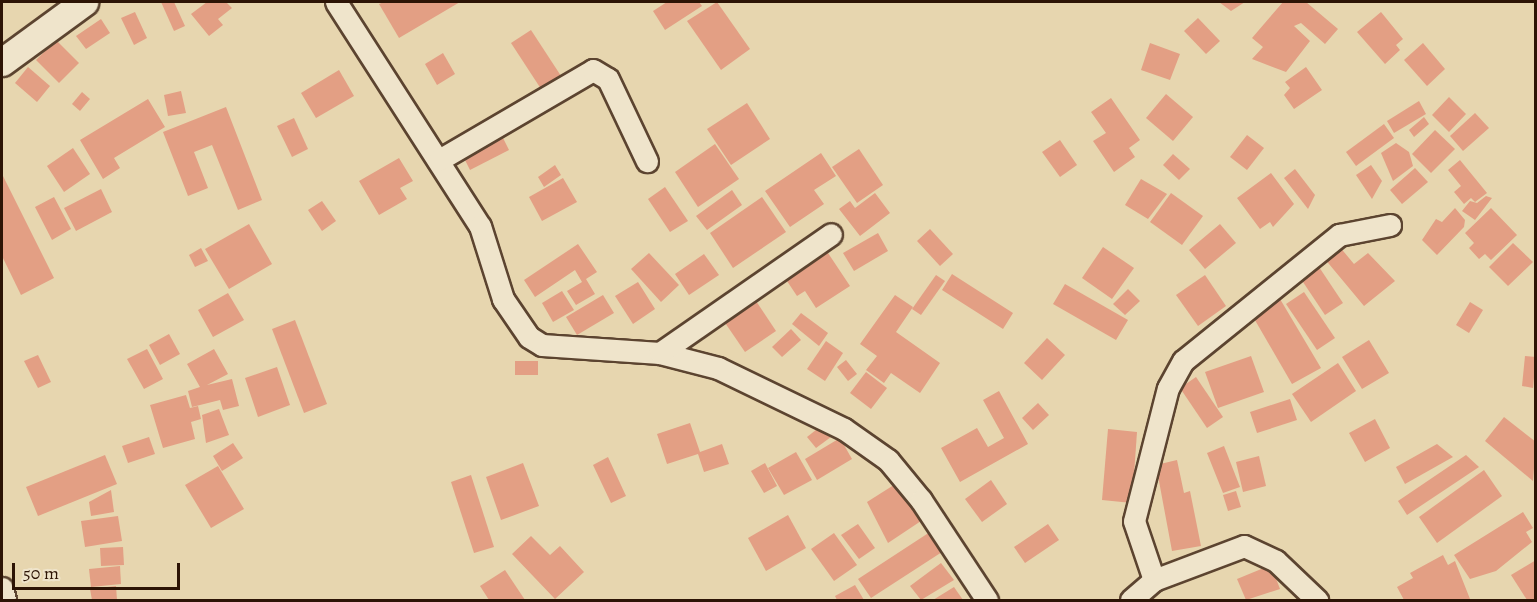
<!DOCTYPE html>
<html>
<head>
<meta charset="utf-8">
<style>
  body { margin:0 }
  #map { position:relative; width:1537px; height:602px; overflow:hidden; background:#e7d6af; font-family:Alegreya,serif }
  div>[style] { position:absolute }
  .building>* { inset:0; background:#e39f84 }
  .roads { filter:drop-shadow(2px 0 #5c4430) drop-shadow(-2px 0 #5c4430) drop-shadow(0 2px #5c4430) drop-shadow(0 -2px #5c4430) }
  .minor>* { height:21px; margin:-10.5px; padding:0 10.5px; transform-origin:10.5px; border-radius:10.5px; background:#efe4cb }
  .tertiary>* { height:27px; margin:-13.5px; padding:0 13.5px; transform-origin:13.5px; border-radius:13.5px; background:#efe4cb }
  span { translate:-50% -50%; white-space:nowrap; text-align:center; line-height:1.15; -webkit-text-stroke:4.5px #efe4cb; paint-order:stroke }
  .frame { position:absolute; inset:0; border:3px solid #2d1405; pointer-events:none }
  .scale { position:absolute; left:12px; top:563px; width:168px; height:27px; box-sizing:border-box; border:3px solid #2d1405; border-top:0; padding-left:8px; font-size:18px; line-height:21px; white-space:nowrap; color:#2d1405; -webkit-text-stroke:4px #efe4cb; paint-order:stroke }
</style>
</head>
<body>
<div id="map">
  <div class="building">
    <i style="clip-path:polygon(161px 2px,174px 2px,185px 26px,174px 31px)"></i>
    <i style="clip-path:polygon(207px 2px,226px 2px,232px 8px,218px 19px,223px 25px,209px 36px,191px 14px)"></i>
    <i style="clip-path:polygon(384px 2px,460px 2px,399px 38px,379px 4px)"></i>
    <i style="clip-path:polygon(667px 2px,699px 2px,702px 6px,665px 30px,653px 11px)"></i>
    <i style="clip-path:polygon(717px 2px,750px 49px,721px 70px,687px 21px)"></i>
    <i style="clip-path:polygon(1219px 2px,1245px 2px,1231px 11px)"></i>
    <i style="clip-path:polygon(1283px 2px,1306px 2px,1338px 29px,1325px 44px,1301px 23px,1294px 26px,1310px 41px,1286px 72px,1252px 59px,1263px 47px,1252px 38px)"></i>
    <i style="clip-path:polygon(135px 12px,147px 38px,134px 45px,121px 18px)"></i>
    <i style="clip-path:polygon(1381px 12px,1403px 39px,1396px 45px,1400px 50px,1385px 64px,1357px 32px)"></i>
    <i style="clip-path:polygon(1198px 18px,1220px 41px,1206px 54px,1184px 31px)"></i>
    <i style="clip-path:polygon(101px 19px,110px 33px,86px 49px,76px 36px)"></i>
    <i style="clip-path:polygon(531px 30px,563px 79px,543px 92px,511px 43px)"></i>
    <i style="clip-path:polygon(56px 40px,79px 63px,59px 83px,36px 60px)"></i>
    <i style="clip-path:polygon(1150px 43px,1180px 54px,1170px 80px,1141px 70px)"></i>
    <i style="clip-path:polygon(1423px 43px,1445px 69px,1427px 86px,1404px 60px)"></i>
    <i style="clip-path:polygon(443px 53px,455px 74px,437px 85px,425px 64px)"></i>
    <i style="clip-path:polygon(28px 67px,50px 86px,37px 102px,15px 83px)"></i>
    <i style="clip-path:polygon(1306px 67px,1322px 90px,1294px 109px,1284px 95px,1290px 88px,1285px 82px)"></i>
    <i style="clip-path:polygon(339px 70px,354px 96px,316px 118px,301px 93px)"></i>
    <i style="clip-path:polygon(181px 91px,186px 113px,168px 116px,164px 95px)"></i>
    <i style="clip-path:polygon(82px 92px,90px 99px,80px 111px,72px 104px)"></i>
    <i style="clip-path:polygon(1166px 94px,1193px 117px,1173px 141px,1146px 118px)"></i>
    <i style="clip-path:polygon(1449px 97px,1466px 114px,1449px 132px,1432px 115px)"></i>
    <i style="clip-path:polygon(1111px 98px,1140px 140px,1129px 148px,1135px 157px,1114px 172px,1093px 141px,1106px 133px,1091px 112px)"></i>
    <i style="clip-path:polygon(148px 99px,165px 127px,114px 158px,120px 168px,103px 179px,80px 140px)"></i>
    <i style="clip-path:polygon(1419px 101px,1426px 114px,1394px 133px,1387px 121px)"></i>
    <i style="clip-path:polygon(747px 103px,770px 139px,731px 165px,707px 129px)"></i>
    <i style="clip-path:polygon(226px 107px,262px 200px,238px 210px,212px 145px,194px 152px,208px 188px,188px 196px,163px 132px)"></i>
    <i style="clip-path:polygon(1475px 113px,1489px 128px,1463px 151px,1450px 136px)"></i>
    <i style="clip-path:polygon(1424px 117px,1429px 124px,1414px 137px,1409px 130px)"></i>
    <i style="clip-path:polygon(294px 118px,308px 149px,292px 157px,277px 126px)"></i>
    <i style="clip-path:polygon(1384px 124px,1394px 138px,1356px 166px,1346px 152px)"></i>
    <i style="clip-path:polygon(1435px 130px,1455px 149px,1431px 173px,1412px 154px)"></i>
    <i style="clip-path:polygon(1247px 135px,1264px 148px,1247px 170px,1230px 157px)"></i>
    <i style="clip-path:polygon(502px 136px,509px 150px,470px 170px,463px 156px)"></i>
    <i style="clip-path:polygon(1060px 140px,1077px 165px,1060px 177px,1042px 152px)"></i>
    <i style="clip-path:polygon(1396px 143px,1409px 152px,1413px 166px,1393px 181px,1381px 153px)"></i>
    <i style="clip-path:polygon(715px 144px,739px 179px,698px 207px,675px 172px)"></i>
    <i style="clip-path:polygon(73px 148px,90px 174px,64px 192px,47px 166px)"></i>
    <i style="clip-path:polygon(859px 149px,883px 185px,857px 203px,832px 167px)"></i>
    <i style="clip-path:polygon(821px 153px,836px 176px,814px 190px,824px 204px,790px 227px,765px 191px)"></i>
    <i style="clip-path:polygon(1173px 154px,1190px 169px,1179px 180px,1163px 165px)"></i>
    <i style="clip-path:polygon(399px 158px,413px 181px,400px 188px,407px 199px,379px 215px,359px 181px)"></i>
    <i style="clip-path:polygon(1460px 160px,1487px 193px,1475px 202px,1471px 198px,1464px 204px,1454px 192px,1461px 186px,1448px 170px)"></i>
    <i style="clip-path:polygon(555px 165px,561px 175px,544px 187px,538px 177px)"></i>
    <i style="clip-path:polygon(1371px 165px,1382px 181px,1372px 199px,1356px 175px)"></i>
    <i style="clip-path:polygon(1415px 168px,1428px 182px,1402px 204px,1390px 190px)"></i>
    <i style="clip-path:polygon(1295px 169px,1315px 195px,1308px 209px,1284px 178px)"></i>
    <i style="clip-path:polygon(1271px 173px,1294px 204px,1273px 227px,1270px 222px,1260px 229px,1237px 198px)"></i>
    <i style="clip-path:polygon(2px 174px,54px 278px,21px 295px,2px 256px)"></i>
    <i style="clip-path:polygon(563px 178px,577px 202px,542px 221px,529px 197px)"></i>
    <i style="clip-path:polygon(1141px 179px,1167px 194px,1148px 219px,1125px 205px)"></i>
    <i style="clip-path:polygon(665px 187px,688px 221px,670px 232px,648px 199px)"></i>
    <i style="clip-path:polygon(101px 189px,112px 212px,76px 231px,64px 208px)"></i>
    <i style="clip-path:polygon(732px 190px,742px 205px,707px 230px,696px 216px)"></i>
    <i style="clip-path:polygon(875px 193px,890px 213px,860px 236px,839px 209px,850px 201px,855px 208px)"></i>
    <i style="clip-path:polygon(1171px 193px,1203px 216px,1182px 245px,1150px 222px)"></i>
    <i style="clip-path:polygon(1486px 196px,1492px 198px,1475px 220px,1462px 211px,1470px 201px,1477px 203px)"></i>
    <i style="clip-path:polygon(54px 197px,71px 229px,52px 240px,35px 207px)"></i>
    <i style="clip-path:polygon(762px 197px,786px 232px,733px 268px,710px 233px)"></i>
    <i style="clip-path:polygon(322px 201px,336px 221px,322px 231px,308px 210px)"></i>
    <i style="clip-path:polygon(1455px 208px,1465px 220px,1464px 227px,1437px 255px,1422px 240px,1436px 219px,1442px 222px)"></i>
    <i style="clip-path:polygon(1491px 208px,1517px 235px,1491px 260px,1485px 254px,1479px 259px,1469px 248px,1474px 243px,1465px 233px)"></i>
    <i style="clip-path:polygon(249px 224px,272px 264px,229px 289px,205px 249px)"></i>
    <i style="clip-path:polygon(1220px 224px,1236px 243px,1205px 269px,1189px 250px)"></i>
    <i style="clip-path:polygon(930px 229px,953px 254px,940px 266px,917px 241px)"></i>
    <i style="clip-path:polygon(878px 233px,888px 251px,854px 271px,843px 253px)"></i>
    <i style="clip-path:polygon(1513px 243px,1533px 262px,1508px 286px,1489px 267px)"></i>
    <i style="clip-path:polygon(578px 244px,597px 272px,586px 279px,595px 294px,576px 305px,567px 291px,582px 282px,575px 270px,535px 297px,524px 280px)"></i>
    <i style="clip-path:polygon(822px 244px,850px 286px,816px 308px,805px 291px,797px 296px,781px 272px)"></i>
    <i style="clip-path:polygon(1339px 246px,1354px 264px,1368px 253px,1395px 281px,1364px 306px,1324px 258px)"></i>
    <i style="clip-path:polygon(1103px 247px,1134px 268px,1112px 299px,1082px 278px)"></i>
    <i style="clip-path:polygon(201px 248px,208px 261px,195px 267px,189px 255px)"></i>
    <i style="clip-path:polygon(649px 253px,679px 285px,661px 302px,631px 269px)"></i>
    <i style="clip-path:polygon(704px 254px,719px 275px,689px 295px,675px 274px)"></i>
    <i style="clip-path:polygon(1317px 264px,1343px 303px,1325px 315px,1299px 276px)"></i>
    <i style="clip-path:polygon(952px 274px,1013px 313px,1003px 329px,942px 290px)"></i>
    <i style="clip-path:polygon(936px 275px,945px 281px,921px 315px,912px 309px)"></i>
    <i style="clip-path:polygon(1205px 275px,1226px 306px,1198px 326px,1176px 295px)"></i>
    <i style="clip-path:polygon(638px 282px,655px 309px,633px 324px,615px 296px)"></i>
    <i style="clip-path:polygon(1065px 284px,1128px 320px,1116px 340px,1053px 304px)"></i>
    <i style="clip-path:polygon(1128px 289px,1140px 301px,1125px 315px,1113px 304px)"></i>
    <i style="clip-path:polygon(562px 291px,574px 310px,553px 322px,542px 303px)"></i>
    <i style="clip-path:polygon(750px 292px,776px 331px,745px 352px,719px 314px)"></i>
    <i style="clip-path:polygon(1304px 292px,1335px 338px,1317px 350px,1286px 304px)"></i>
    <i style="clip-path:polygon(228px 293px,244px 320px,213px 337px,198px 310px)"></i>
    <i style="clip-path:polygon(603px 295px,614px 313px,577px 335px,566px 317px)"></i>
    <i style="clip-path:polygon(895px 295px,913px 307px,896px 332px,940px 363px,920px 393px,891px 373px,884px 383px,866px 370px,877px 356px,860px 344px)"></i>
    <i style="clip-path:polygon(1280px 299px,1321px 368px,1292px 384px,1252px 315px)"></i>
    <i style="clip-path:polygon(1470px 302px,1483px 310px,1469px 333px,1456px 325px)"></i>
    <i style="clip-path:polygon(801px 313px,828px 333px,819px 346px,792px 324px)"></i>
    <i style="clip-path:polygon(295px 320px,327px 404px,304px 413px,272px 329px)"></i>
    <i style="clip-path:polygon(791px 329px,801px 340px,782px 357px,772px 347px)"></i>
    <i style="clip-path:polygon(169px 334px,180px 354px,160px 365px,149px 345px)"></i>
    <i style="clip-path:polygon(1047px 338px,1065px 355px,1042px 380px,1024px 363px)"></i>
    <i style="clip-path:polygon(1369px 340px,1389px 373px,1362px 389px,1342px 357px)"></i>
    <i style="clip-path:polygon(826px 341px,843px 353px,825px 381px,807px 369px)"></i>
    <i style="clip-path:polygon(147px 349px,163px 379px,144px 389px,127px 359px)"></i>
    <i style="clip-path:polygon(214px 349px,228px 374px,207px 385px,232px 379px,239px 406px,223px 410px,220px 400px,192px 407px,188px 391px,200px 387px,187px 364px)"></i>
    <i style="clip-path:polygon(38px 355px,51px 382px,38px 388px,24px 361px)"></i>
    <i style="clip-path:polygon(1251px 356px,1264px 392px,1218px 408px,1205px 372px)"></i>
    <i style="clip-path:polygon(1525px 356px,1536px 357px,1533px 388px,1522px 386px)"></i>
    <i style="clip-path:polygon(846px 360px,857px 374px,848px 381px,837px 367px)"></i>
    <i style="clip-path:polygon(515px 361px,538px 361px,538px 375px,515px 375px)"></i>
    <i style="clip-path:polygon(1338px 363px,1356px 391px,1311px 422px,1292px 394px)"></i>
    <i style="clip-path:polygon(277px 367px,290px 405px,258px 417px,245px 378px)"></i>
    <i style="clip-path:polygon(866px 372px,887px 388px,871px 409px,850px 393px)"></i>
    <i style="clip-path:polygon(1196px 377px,1223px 417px,1207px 428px,1180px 388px)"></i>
    <i style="clip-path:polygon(999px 391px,1028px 444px,960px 482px,941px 448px,977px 428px,988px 447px,1004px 438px,983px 400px)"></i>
    <i style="clip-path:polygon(186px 395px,190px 408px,198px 406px,201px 419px,191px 422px,195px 439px,163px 448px,150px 405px)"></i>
    <i style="clip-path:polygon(1290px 399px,1297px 420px,1257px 433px,1250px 412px)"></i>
    <i style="clip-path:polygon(1038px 403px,1049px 415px,1033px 430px,1022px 418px)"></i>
    <i style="clip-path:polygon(219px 409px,229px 435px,206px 443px,202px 415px)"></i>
    <i style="clip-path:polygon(1504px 417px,1536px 442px,1533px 481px,1485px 441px)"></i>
    <i style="clip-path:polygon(1375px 419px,1390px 448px,1365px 462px,1349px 433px)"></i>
    <i style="clip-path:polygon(826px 422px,835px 434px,816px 448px,807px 437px)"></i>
    <i style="clip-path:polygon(690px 423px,700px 452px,722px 444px,729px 464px,704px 472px,698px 454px,667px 464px,657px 434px)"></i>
    <i style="clip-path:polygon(1108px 429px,1137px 432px,1132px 503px,1102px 500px)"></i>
    <i style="clip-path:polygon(149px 437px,155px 454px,128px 463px,122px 446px)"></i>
    <i style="clip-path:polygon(840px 438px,852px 459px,817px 480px,805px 459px)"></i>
    <i style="clip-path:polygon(233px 443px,243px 458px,222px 471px,213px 456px)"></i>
    <i style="clip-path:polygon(1437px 444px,1453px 457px,1405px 484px,1396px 467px)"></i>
    <i style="clip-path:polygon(1224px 446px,1240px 487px,1223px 493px,1207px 453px)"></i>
    <i style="clip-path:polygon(796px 452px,812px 480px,784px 495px,768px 468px)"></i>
    <i style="clip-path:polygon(105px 455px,117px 484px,38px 516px,26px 487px)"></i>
    <i style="clip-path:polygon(1466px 455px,1479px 467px,1407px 515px,1398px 501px)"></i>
    <i style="clip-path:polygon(1259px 456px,1266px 486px,1243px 492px,1236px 462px)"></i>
    <i style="clip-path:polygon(608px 457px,626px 496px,611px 503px,593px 465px)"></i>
    <i style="clip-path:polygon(1177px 460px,1184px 493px,1190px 491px,1201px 546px,1172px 551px,1156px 465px)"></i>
    <i style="clip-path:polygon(523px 463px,539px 506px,501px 520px,486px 477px)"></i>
    <i style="clip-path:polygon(765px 463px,777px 486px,764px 493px,751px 471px)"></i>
    <i style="clip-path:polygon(218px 466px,244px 509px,211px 528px,185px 485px)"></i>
    <i style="clip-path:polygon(1484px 470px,1502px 496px,1437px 543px,1419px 517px)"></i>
    <i style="clip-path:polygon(471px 475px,494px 547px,474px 553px,451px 482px)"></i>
    <i style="clip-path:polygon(991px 480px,1007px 504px,982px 522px,965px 499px)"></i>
    <i style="clip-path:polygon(897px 483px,921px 521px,888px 543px,867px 502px)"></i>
    <i style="clip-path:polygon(111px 490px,114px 512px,91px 516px,89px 502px)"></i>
    <i style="clip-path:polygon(1236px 491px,1241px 507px,1228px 511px,1223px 495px)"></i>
    <i style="clip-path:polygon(1523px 512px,1533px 528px,1526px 532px,1532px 542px,1496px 571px,1470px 579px,1454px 555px)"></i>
    <i style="clip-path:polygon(788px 515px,806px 548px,766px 571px,748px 538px)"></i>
    <i style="clip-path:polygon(118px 516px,122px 541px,85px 547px,81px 521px)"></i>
    <i style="clip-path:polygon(858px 524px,875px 548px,859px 559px,841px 535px)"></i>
    <i style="clip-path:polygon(1048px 524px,1059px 540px,1025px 563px,1014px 547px)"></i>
    <i style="clip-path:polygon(930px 532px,942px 552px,871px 598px,858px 579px)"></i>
    <i style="clip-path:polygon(834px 533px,857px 565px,834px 581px,811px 549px)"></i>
    <i style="clip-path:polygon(531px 536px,550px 555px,560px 546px,584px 572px,555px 599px,512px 554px)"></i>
    <i style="clip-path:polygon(123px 547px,124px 565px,101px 566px,100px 548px)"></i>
    <i style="clip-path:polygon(1443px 555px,1448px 565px,1455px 561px,1470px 599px,1404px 600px,1397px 587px,1413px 578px,1410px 573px)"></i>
    <i style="clip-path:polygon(1536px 560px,1536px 600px,1527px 600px,1511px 575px)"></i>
    <i style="clip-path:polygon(941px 563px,954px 580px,921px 600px,910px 586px)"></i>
    <i style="clip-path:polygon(1271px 565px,1280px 589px,1246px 600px,1237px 579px)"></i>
    <i style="clip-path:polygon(120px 566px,121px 584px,91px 587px,89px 569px)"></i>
    <i style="clip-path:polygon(505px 570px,525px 600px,489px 600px,480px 586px)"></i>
    <i style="clip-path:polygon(855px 585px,864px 600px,837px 600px,835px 596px)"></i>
    <i style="clip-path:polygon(116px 586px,117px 600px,92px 600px,90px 589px)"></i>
    <i style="clip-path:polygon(954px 587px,963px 600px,933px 600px)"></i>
  </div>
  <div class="roads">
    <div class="minor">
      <i style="left:336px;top:2px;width:266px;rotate:57.3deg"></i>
      <i style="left:480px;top:226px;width:77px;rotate:72.5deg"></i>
      <i style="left:503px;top:299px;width:46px;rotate:55.6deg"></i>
      <i style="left:529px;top:337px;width:15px;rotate:32deg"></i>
      <i style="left:542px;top:345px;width:118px;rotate:3.9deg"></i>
      <i style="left:660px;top:353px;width:60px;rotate:14.5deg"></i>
      <i style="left:718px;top:368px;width:140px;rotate:25.8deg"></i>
      <i style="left:844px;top:429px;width:54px;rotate:35.2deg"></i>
      <i style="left:888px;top:460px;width:52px;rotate:50.5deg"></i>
      <i style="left:921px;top:500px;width:120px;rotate:56.6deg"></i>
      <i style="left:439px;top:160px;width:178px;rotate:-30.3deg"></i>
      <i style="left:593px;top:70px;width:17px;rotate:31deg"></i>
      <i style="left:608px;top:79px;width:91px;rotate:64.6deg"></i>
      <i style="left:660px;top:353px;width:208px;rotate:-34.8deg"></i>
      <i style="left:1154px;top:580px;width:62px;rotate:-108.7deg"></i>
      <i style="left:1134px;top:521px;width:137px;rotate:-75.7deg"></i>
      <i style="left:1168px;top:388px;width:31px;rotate:-61deg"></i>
      <i style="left:1183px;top:361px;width:201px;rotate:-38.9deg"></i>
      <i style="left:1339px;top:235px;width:52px;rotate:-11.1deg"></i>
      <i style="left:2px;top:588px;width:12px;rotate:76deg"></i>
      <i style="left:1131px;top:600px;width:30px;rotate:-41deg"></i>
      <i style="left:1154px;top:580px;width:96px;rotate:-20.7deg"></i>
      <i style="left:1244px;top:546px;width:35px;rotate:25deg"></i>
      <i style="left:1276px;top:561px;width:57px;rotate:43.6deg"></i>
    </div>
    <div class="tertiary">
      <i style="left:2px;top:62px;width:102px;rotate:-36.2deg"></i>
    </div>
  </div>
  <div class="frame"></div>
  <div class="scale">50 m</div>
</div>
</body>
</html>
